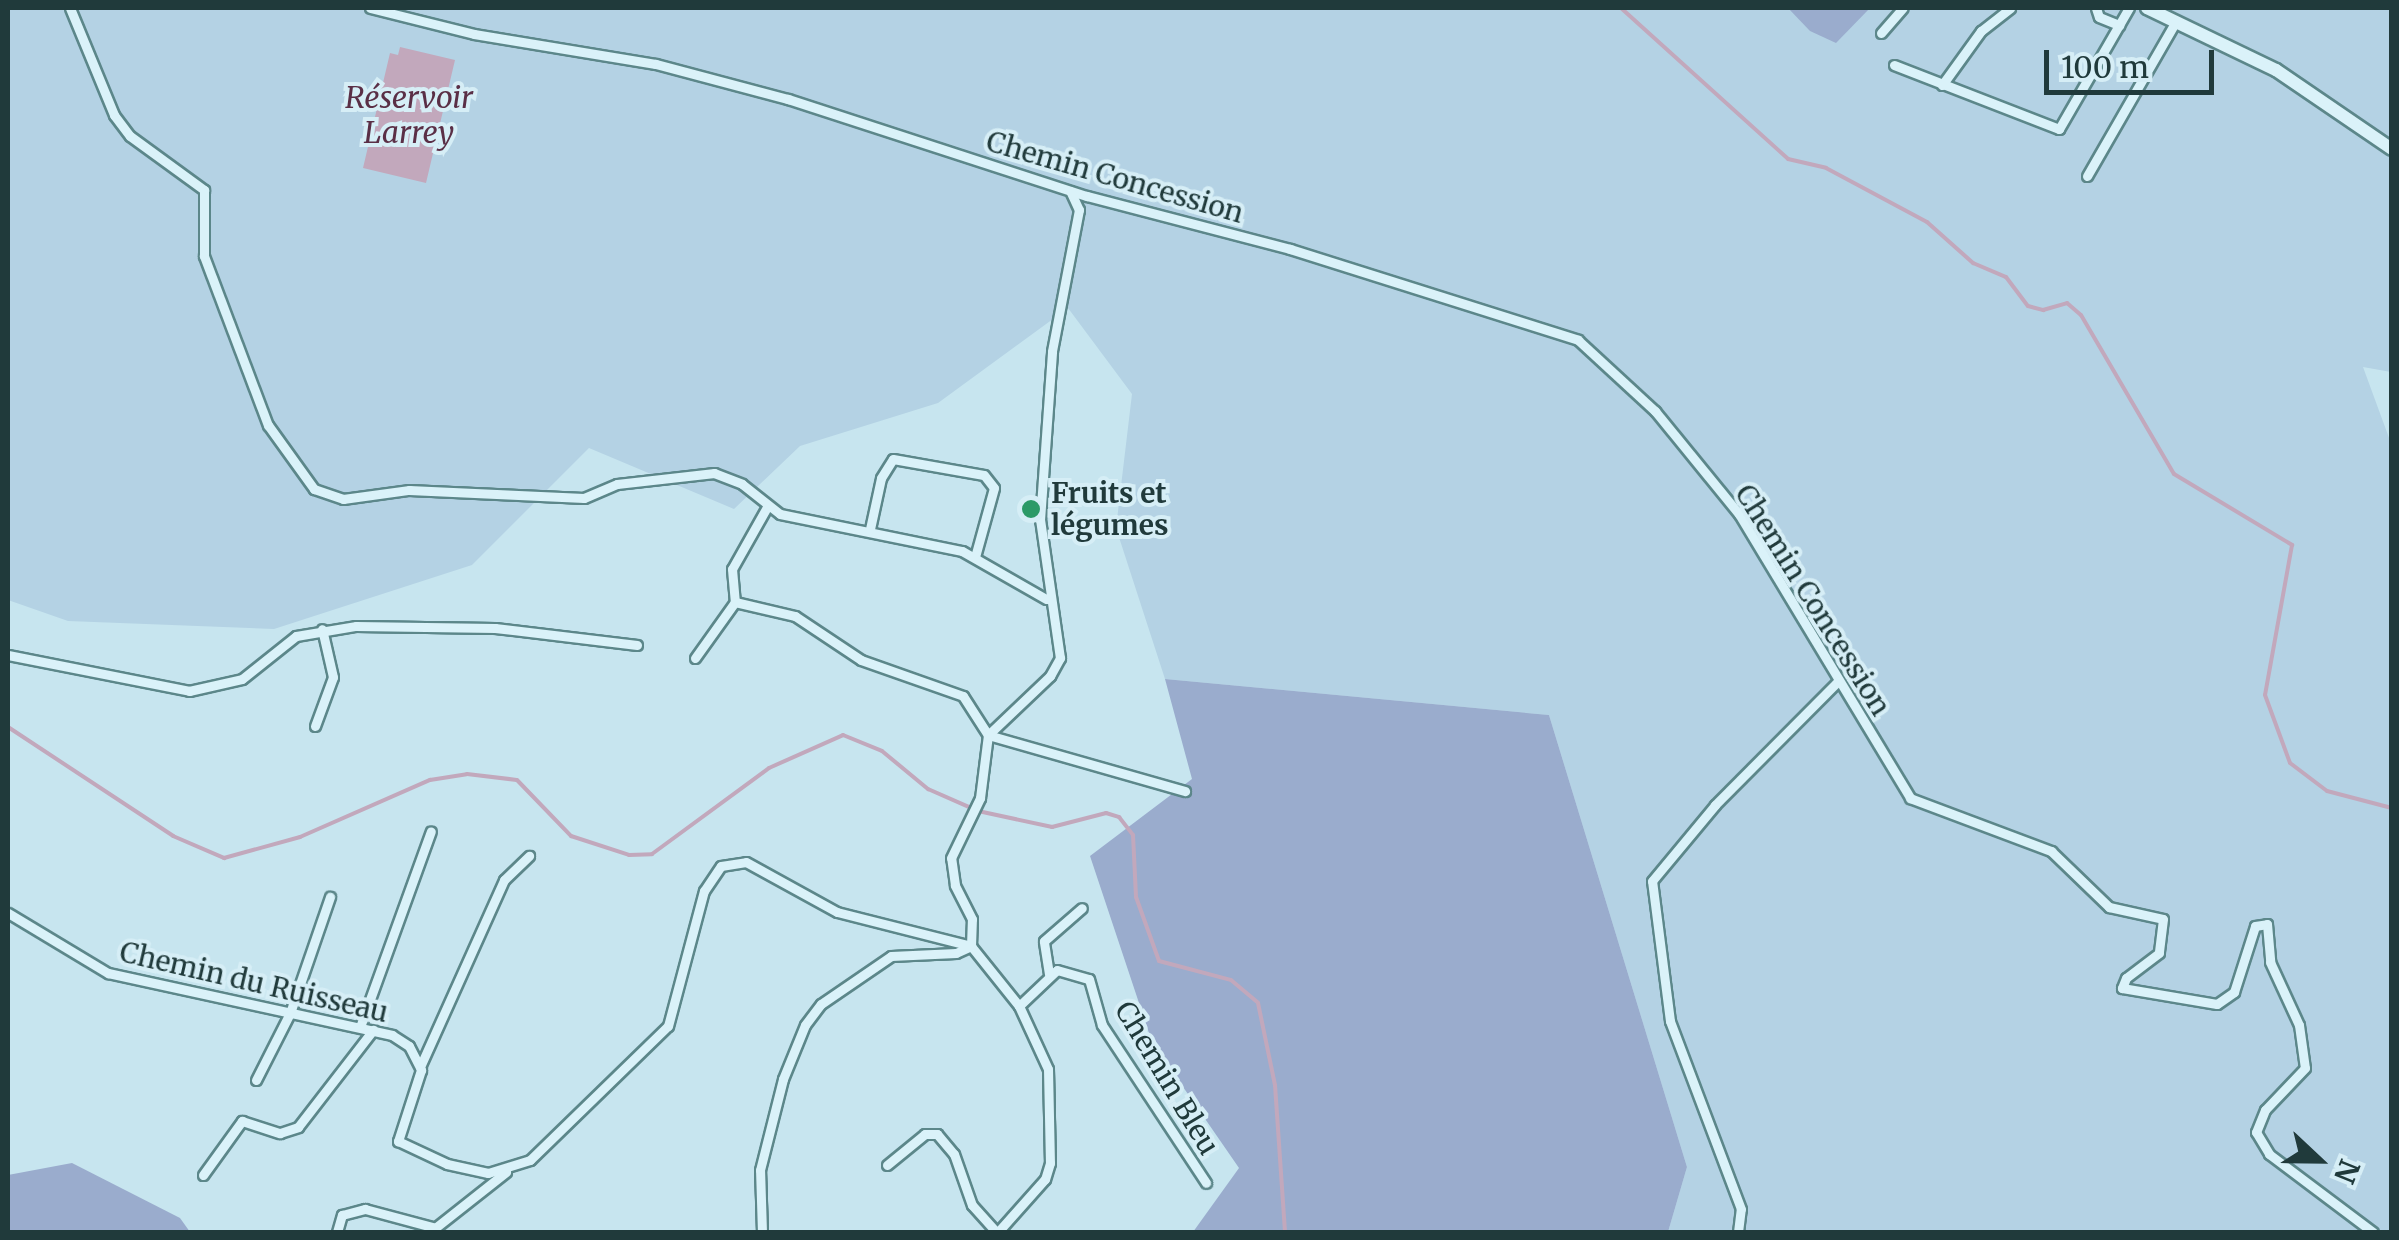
<!DOCTYPE html>
<html>
<head>
<meta charset="utf-8">
<style>
  body { margin:0 }
  #map { position:relative; width:2399px; height:1240px; overflow:hidden; background:#c7e5ef; font-family:Merriweather,serif }
  div>[style] { position:absolute }
  .farmland>* { inset:0; background:#b4d2e4 }
  .green>* { inset:0; background:#9aaccd }
  .water>* { inset:0; background:#c2a8bc }
  .stream>* { height:4px; margin:-2px; padding:0 2px; transform-origin:2px; border-radius:2px; background:#c2a8bc }
  .roads { filter:drop-shadow(2px 0 #5c878a) drop-shadow(-2px 0 #5c878a) drop-shadow(0 2px #5c878a) drop-shadow(0 -2px #5c878a) }
  .minor>* { height:9px; margin:-4.5px; padding:0 4.5px; transform-origin:4.5px; border-radius:4.5px; background:#daf2f9 }
  .secondary>* { height:12px; margin:-6px; padding:0 6px; transform-origin:6px; border-radius:6px; background:#daf2f9 }
  .dots>* { width:28px; height:28px; translate:-50% -50%; box-sizing:border-box; border:5px solid #d6eef6; border-radius:50% }
  span { translate:-50% -50%; white-space:nowrap; text-align:center; line-height:1.15; -webkit-text-stroke:8px #d6eef6; paint-order:stroke }
  .street-label { font-size:28px; color:#203a3b }
  .poi-label { font-size:28px; color:#203a3b; font-weight:700 }
  .left { translate:0 -50%; text-align:left }
  .water-label { font-size:30px; color:#5a2f46; font-style:italic }
  .frame { position:absolute; inset:0; border:10px solid #203a3b; pointer-events:none }
  .north { position:absolute; left:2269px; top:1110px; width:100px; height:100px; -webkit-text-stroke:8px #d6eef6; paint-order:stroke; rotate:112deg; font-size:28px; font-weight:700; line-height:40px; text-align:center; color:#203a3b }
  .north::after { content:''; display:block; margin:auto; width:35px; height:45px; background:#203a3b; clip-path:polygon(50% 0,100% 100%,50% 72%,0 100%) }
  .scale { position:absolute; left:2044px; top:50px; width:170px; height:45px; box-sizing:border-box; border:5px solid #203a3b; border-top:0; padding-left:12px; font-size:30px; line-height:35px; white-space:nowrap; color:#203a3b; -webkit-text-stroke:8px #d6eef6; paint-order:stroke }
</style>
</head>
<body>
<div id="map">
  <div class="farmland">
    <i style="clip-path:polygon(8px 8px,2391px 8px,2391px 372px,2363px 367px,2392px 446px,2391px 1232px,1668px 1232px,1687px 1167px,1549px 715px,1165px 679px,1116px 528px,1132px 394px,1068px 308px,938px 403px,800px 446px,734px 509px,589px 448px,472px 565px,274px 629px,68px 621px,8px 600px)"></i>
  </div>
  <div class="green">
    <i style="clip-path:polygon(1788px 8px,1870px 8px,1836px 43px,1810px 31px)"></i>
    <i style="clip-path:polygon(1165px 679px,1549px 715px,1687px 1167px,1668px 1232px,1193px 1232px,1239px 1168px,1152px 1042px,1090px 856px,1192px 779px)"></i>
    <i style="clip-path:polygon(72px 1163px,180px 1218px,190px 1232px,8px 1232px,8px 1175px)"></i>
  </div>
  <div class="water">
    <i style="clip-path:polygon(400px 47px,455px 60px,426px 183px,363px 168px,390px 53px,398px 55px)"></i>
  </div>
  <div class="stream">
    <i style="left:1621px;top:8px;width:225px;rotate:42.1deg"></i>
    <i style="left:1788px;top:159px;width:39px;rotate:13deg"></i>
    <i style="left:1826px;top:168px;width:115px;rotate:28.1deg"></i>
    <i style="left:1927px;top:222px;width:62px;rotate:41.7deg"></i>
    <i style="left:1973px;top:263px;width:36px;rotate:23deg"></i>
    <i style="left:2006px;top:277px;width:36px;rotate:53deg"></i>
    <i style="left:2028px;top:306px;width:16px;rotate:15deg"></i>
    <i style="left:2043px;top:310px;width:25px;rotate:-16deg"></i>
    <i style="left:2067px;top:303px;width:18px;rotate:41deg"></i>
    <i style="left:2081px;top:315px;width:184px;rotate:59.7deg"></i>
    <i style="left:2174px;top:474px;width:138px;rotate:31deg"></i>
    <i style="left:2292px;top:545px;width:152px;rotate:100.2deg"></i>
    <i style="left:2265px;top:695px;width:72px;rotate:69.8deg"></i>
    <i style="left:2290px;top:763px;width:46px;rotate:37.1deg"></i>
    <i style="left:2327px;top:791px;width:67px;rotate:14.7deg"></i>
    <i style="left:8px;top:727px;width:198px;rotate:33.4deg"></i>
    <i style="left:173px;top:836px;width:56px;rotate:23.3deg"></i>
    <i style="left:224px;top:858px;width:79px;rotate:-15.4deg"></i>
    <i style="left:300px;top:837px;width:142px;rotate:-23.7deg"></i>
    <i style="left:430px;top:780px;width:37px;rotate:-9deg"></i>
    <i style="left:467px;top:774px;width:50px;rotate:6.8deg"></i>
    <i style="left:517px;top:780px;width:78px;rotate:46deg"></i>
    <i style="left:571px;top:836px;width:61px;rotate:18.1deg"></i>
    <i style="left:629px;top:855px;width:23px;rotate:-2deg"></i>
    <i style="left:652px;top:854px;width:145px;rotate:-36.3deg"></i>
    <i style="left:769px;top:768px;width:81px;rotate:-24deg"></i>
    <i style="left:843px;top:735px;width:42px;rotate:22.3deg"></i>
    <i style="left:882px;top:751px;width:60px;rotate:39.6deg"></i>
    <i style="left:928px;top:789px;width:55px;rotate:23.7deg"></i>
    <i style="left:978px;top:811px;width:76px;rotate:12.2deg"></i>
    <i style="left:1052px;top:827px;width:56px;rotate:-14.5deg"></i>
    <i style="left:1106px;top:813px;width:14px;rotate:17deg"></i>
    <i style="left:1119px;top:817px;width:23px;rotate:52deg"></i>
    <i style="left:1133px;top:835px;width:62px;rotate:87.2deg"></i>
    <i style="left:1136px;top:897px;width:68px;rotate:70.2deg"></i>
    <i style="left:1159px;top:961px;width:74px;rotate:14.8deg"></i>
    <i style="left:1231px;top:980px;width:35px;rotate:40deg"></i>
    <i style="left:1258px;top:1003px;width:84px;rotate:78.3deg"></i>
    <i style="left:1275px;top:1085px;width:147px;rotate:86.1deg"></i>
  </div>
  <div class="roads">
    <div class="minor">
      <i style="left:70px;top:8px;width:116px;rotate:67.6deg"></i>
      <i style="left:114px;top:115px;width:26px;rotate:53deg"></i>
      <i style="left:130px;top:136px;width:92px;rotate:36.1deg"></i>
      <i style="left:204px;top:190px;width:66px;rotate:90deg"></i>
      <i style="left:204px;top:256px;width:181px;rotate:69.3deg"></i>
      <i style="left:268px;top:425px;width:79px;rotate:54.3deg"></i>
      <i style="left:314px;top:489px;width:31px;rotate:19deg"></i>
      <i style="left:343px;top:499px;width:67px;rotate:-7.8deg"></i>
      <i style="left:409px;top:490px;width:175px;rotate:2.6deg"></i>
      <i style="left:584px;top:498px;width:36px;rotate:-23deg"></i>
      <i style="left:617px;top:484px;width:98px;rotate:-6.5deg"></i>
      <i style="left:714px;top:473px;width:30px;rotate:21deg"></i>
      <i style="left:742px;top:484px;width:48px;rotate:38.3deg"></i>
      <i style="left:780px;top:514px;width:186px;rotate:11.5deg"></i>
      <i style="left:962px;top:551px;width:97px;rotate:29.7deg"></i>
      <i style="left:370px;top:8px;width:107px;rotate:14deg"></i>
      <i style="left:474px;top:34px;width:184px;rotate:9.4deg"></i>
      <i style="left:656px;top:64px;width:137px;rotate:14.9deg"></i>
      <i style="left:788px;top:99px;width:314px;rotate:18deg"></i>
      <i style="left:1087px;top:196px;width:210px;rotate:14.6deg"></i>
      <i style="left:1290px;top:249px;width:302px;rotate:17.5deg"></i>
      <i style="left:1578px;top:340px;width:105px;rotate:42.7deg"></i>
      <i style="left:1655px;top:411px;width:133px;rotate:50.8deg"></i>
      <i style="left:1739px;top:514px;width:332px;rotate:58.9deg"></i>
      <i style="left:1910px;top:798px;width:151px;rotate:20.6deg"></i>
      <i style="left:2051px;top:851px;width:81px;rotate:44deg"></i>
      <i style="left:2109px;top:907px;width:55px;rotate:12.5deg"></i>
      <i style="left:2163px;top:919px;width:34px;rotate:97deg"></i>
      <i style="left:2159px;top:953px;width:41px;rotate:142.9deg"></i>
      <i style="left:2126px;top:978px;width:11px;rotate:112deg"></i>
      <i style="left:2122px;top:988px;width:96px;rotate:9.6deg"></i>
      <i style="left:2217px;top:1004px;width:21px;rotate:-35deg"></i>
      <i style="left:2234px;top:992px;width:69px;rotate:-72.3deg"></i>
      <i style="left:2255px;top:926px;width:12px;rotate:-9deg"></i>
      <i style="left:2267px;top:924px;width:38px;rotate:85deg"></i>
      <i style="left:2270px;top:962px;width:69px;rotate:65.3deg"></i>
      <i style="left:2299px;top:1025px;width:43px;rotate:82.1deg"></i>
      <i style="left:2305px;top:1068px;width:58px;rotate:133.6deg"></i>
      <i style="left:2265px;top:1110px;width:24px;rotate:112deg"></i>
      <i style="left:2256px;top:1132px;width:26px;rotate:59deg"></i>
      <i style="left:2269px;top:1154px;width:130px;rotate:36.9deg"></i>
      <i style="left:2096px;top:8px;width:9px;rotate:72deg"></i>
      <i style="left:2099px;top:17px;width:22px;rotate:22deg"></i>
      <i style="left:1881px;top:33px;width:33px;rotate:-49deg"></i>
      <i style="left:1894px;top:65px;width:177px;rotate:21.2deg"></i>
      <i style="left:2059px;top:129px;width:140px;rotate:-60deg"></i>
      <i style="left:1942px;top:85px;width:67px;rotate:-54.2deg"></i>
      <i style="left:1981px;top:31px;width:37px;rotate:-38deg"></i>
      <i style="left:2087px;top:176px;width:179px;rotate:-60.1deg"></i>
      <i style="left:767px;top:507px;width:71px;rotate:119.4deg"></i>
      <i style="left:732px;top:569px;width:33px;rotate:85deg"></i>
      <i style="left:735px;top:602px;width:62px;rotate:13.1deg"></i>
      <i style="left:795px;top:616px;width:79px;rotate:33.7deg"></i>
      <i style="left:861px;top:660px;width:108px;rotate:19.4deg"></i>
      <i style="left:963px;top:696px;width:46px;rotate:57.3deg"></i>
      <i style="left:988px;top:735px;width:205px;rotate:15.9deg"></i>
      <i style="left:870px;top:529px;width:52px;rotate:-77.8deg"></i>
      <i style="left:881px;top:478px;width:22px;rotate:-58deg"></i>
      <i style="left:893px;top:459px;width:92px;rotate:10deg"></i>
      <i style="left:984px;top:475px;width:16px;rotate:52deg"></i>
      <i style="left:994px;top:488px;width:72px;rotate:105.4deg"></i>
      <i style="left:8px;top:655px;width:185px;rotate:11.2deg"></i>
      <i style="left:189px;top:691px;width:54px;rotate:-12.8deg"></i>
      <i style="left:242px;top:679px;width:69px;rotate:-38.5deg"></i>
      <i style="left:296px;top:636px;width:61px;rotate:-9.5deg"></i>
      <i style="left:356px;top:626px;width:139px;rotate:0.8deg"></i>
      <i style="left:495px;top:628px;width:143px;rotate:6.8deg"></i>
      <i style="left:695px;top:658px;width:69px;rotate:-54.5deg"></i>
      <i style="left:315px;top:726px;width:52px;rotate:-69.8deg"></i>
      <i style="left:333px;top:677px;width:49px;rotate:-102.9deg"></i>
      <i style="left:8px;top:913px;width:117px;rotate:31deg"></i>
      <i style="left:108px;top:973px;width:291px;rotate:12.3deg"></i>
      <i style="left:392px;top:1035px;width:20px;rotate:33deg"></i>
      <i style="left:409px;top:1046px;width:27px;rotate:63deg"></i>
      <i style="left:421px;top:1070px;width:75px;rotate:107.9deg"></i>
      <i style="left:398px;top:1141px;width:54px;rotate:25.1deg"></i>
      <i style="left:447px;top:1164px;width:42px;rotate:12.4deg"></i>
      <i style="left:488px;top:1173px;width:44px;rotate:-17.2deg"></i>
      <i style="left:530px;top:1160px;width:192px;rotate:-44.2deg"></i>
      <i style="left:668px;top:1026px;width:140px;rotate:-75.1deg"></i>
      <i style="left:704px;top:891px;width:30px;rotate:-56deg"></i>
      <i style="left:721px;top:866px;width:25px;rotate:-9deg"></i>
      <i style="left:746px;top:862px;width:104px;rotate:28.8deg"></i>
      <i style="left:837px;top:912px;width:138px;rotate:14.2deg"></i>
      <i style="left:971px;top:946px;width:77px;rotate:51.3deg"></i>
      <i style="left:1019px;top:1006px;width:69px;rotate:65.3deg"></i>
      <i style="left:1048px;top:1069px;width:94px;rotate:88.8deg"></i>
      <i style="left:1050px;top:1163px;width:17px;rotate:107deg"></i>
      <i style="left:1045px;top:1179px;width:71px;rotate:131.6deg"></i>
      <i style="left:1049px;top:974px;width:33px;rotate:-99deg"></i>
      <i style="left:1044px;top:941px;width:50px;rotate:-41deg"></i>
      <i style="left:1019px;top:1006px;width:52px;rotate:-43.5deg"></i>
      <i style="left:1057px;top:970px;width:33px;rotate:16deg"></i>
      <i style="left:1089px;top:979px;width:48px;rotate:74.2deg"></i>
      <i style="left:1102px;top:1025px;width:189px;rotate:56.6deg"></i>
      <i style="left:360px;top:1027px;width:208px;rotate:-70.1deg"></i>
      <i style="left:420px;top:1067px;width:205px;rotate:-65.8deg"></i>
      <i style="left:504px;top:880px;width:35px;rotate:-44deg"></i>
      <i style="left:256px;top:1080px;width:75px;rotate:-63.1deg"></i>
      <i style="left:290px;top:1013px;width:123px;rotate:-71deg"></i>
      <i style="left:887px;top:1165px;width:49px;rotate:-39.2deg"></i>
      <i style="left:925px;top:1134px;width:12px"></i>
      <i style="left:937px;top:1134px;width:26px;rotate:50deg"></i>
      <i style="left:954px;top:1154px;width:54px;rotate:70.6deg"></i>
      <i style="left:972px;top:1205px;width:36px;rotate:48deg"></i>
      <i style="left:203px;top:1175px;width:67px;rotate:-54.2deg"></i>
      <i style="left:242px;top:1121px;width:40px;rotate:18deg"></i>
      <i style="left:280px;top:1133px;width:19px;rotate:-18deg"></i>
      <i style="left:298px;top:1127px;width:123px;rotate:-52.3deg"></i>
      <i style="left:337px;top:1232px;width:18px;rotate:-74deg"></i>
      <i style="left:342px;top:1215px;width:24px;rotate:-15deg"></i>
      <i style="left:365px;top:1209px;width:73px;rotate:15deg"></i>
      <i style="left:430px;top:1232px;width:97px;rotate:-38.3deg"></i>
      <i style="left:762px;top:1232px;width:62px;rotate:-91.8deg"></i>
      <i style="left:760px;top:1170px;width:94px;rotate:-75.8deg"></i>
      <i style="left:783px;top:1079px;width:58px;rotate:-67.8deg"></i>
      <i style="left:805px;top:1025px;width:26px;rotate:-53deg"></i>
      <i style="left:821px;top:1004px;width:85px;rotate:-34.4deg"></i>
      <i style="left:891px;top:956px;width:65px;rotate:-2.6deg"></i>
      <i style="left:956px;top:953px;width:17px;rotate:-25deg"></i>
      <i style="left:971px;top:946px;width:27px;rotate:-88deg"></i>
      <i style="left:972px;top:919px;width:38px;rotate:-117deg"></i>
      <i style="left:955px;top:885px;width:27px;rotate:-98deg"></i>
      <i style="left:951px;top:858px;width:67px;rotate:-64.2deg"></i>
      <i style="left:980px;top:798px;width:64px;rotate:-82.8deg"></i>
      <i style="left:988px;top:735px;width:86px;rotate:-43.6deg"></i>
      <i style="left:1050px;top:676px;width:21px;rotate:-61deg"></i>
      <i style="left:1060px;top:658px;width:139px;rotate:-98.2deg"></i>
      <i style="left:1040px;top:520px;width:169px;rotate:-85.9deg"></i>
      <i style="left:1052px;top:351px;width:144px;rotate:-79.2deg"></i>
      <i style="left:1079px;top:210px;width:21px;rotate:-115deg"></i>
      <i style="left:1738px;top:1232px;width:23px;rotate:-83deg"></i>
      <i style="left:1741px;top:1209px;width:201px;rotate:-110.7deg"></i>
      <i style="left:1670px;top:1021px;width:141px;rotate:-97.3deg"></i>
      <i style="left:1652px;top:881px;width:99px;rotate:-50.3deg"></i>
      <i style="left:1715px;top:805px;width:173px;rotate:-45.2deg"></i>
    </div>
    <div class="secondary">
      <i style="left:2147px;top:8px;width:143px;rotate:25.7deg"></i>
      <i style="left:2276px;top:70px;width:140px;rotate:34.3deg"></i>
    </div>
  </div>
  <div class="dots">
    <i style="left:1031px;top:509px;background:#2c9a67"></i>
  </div>
  <div class="street-label">
    <span style="left:1115px;top:177px;rotate:16deg">Chemin Concession</span>
    <span style="left:1813px;top:600px;rotate:58deg">Chemin Concession</span>
    <span style="left:254px;top:982px;rotate:13deg">Chemin du Ruisseau</span>
    <span style="left:1167px;top:1078px;rotate:59deg">Chemin Bleu</span>
  </div>
  <div class="poi-label">
    <span class="left" style="left:1051px;top:509px">Fruits et<br>légumes</span>
  </div>
  <div class="water-label">
    <span style="left:409px;top:114px">Réservoir<br>Larrey</span>
  </div>
  <div class="frame"></div>
  <div class="north">N</div>
  <div class="scale">100 m</div>
</div>
</body>
</html>
